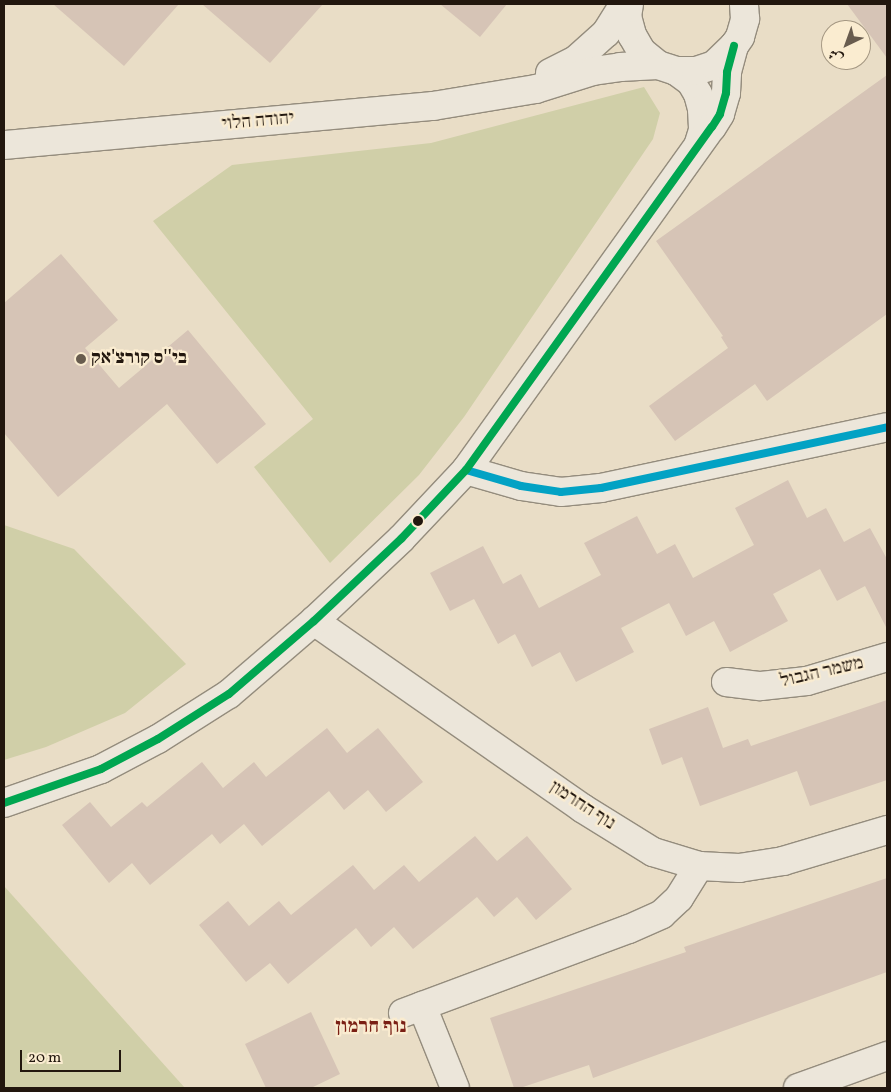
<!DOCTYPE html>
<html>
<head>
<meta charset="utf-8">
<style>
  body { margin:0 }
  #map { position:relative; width:891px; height:1092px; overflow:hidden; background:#e9ddc6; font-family:Vollkorn,Amiri,"Frank Ruhl Libre",serif }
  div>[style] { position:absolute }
  .green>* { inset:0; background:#d0cfa8 }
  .building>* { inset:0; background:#d6c4b6 }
  .roads { filter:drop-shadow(1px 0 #948c7d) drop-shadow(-1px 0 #948c7d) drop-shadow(0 1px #948c7d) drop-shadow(0 -1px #948c7d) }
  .minor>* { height:28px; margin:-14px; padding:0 14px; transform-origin:14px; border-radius:14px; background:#ece6da }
  .tertiary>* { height:28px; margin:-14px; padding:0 14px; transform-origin:14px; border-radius:14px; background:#ece6da }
  .bus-1>* { height:8px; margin:-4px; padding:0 4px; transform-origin:4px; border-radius:4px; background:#02a2c4 }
  .bus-2>* { height:8px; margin:-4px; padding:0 4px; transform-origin:4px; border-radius:4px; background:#00a651 }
  .dots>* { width:14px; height:14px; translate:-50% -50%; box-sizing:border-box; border:2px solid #faecd0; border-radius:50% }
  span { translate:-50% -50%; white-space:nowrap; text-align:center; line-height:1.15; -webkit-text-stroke:4.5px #faecd0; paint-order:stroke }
  .street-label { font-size:19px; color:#22170e }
  .poi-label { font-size:19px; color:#22170e; font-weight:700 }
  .left { translate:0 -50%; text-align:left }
  .neighbourhood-label { font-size:20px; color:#7a1f14; font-weight:700 }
  .frame { position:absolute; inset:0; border:5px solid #22170e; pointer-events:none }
  .north { position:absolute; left:821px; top:20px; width:50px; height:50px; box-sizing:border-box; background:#faecd0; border:1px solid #a49782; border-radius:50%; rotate:222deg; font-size:14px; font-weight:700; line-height:20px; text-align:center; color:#22170e }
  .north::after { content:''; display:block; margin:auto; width:18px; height:22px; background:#685c4e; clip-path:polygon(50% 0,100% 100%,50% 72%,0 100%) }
  .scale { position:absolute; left:20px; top:1050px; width:101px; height:22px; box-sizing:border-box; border:2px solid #22170e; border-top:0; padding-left:6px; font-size:15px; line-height:18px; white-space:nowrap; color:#22170e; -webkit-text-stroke:4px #faecd0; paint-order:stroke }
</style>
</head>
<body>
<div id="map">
  <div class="green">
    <i style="clip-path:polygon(644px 87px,660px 113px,653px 139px,464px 417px,419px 475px,330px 563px,254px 467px,313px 419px,153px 221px,232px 165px,431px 143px)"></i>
    <i style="clip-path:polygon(4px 525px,74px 549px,186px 664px,125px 713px,46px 747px,4px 760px)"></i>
    <i style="clip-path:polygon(4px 886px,185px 1088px,4px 1088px)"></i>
  </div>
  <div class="building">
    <i style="clip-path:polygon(53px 4px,179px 4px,124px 66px)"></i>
    <i style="clip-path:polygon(202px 4px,323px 4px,270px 63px)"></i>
    <i style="clip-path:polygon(440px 4px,507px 4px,480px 37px)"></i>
    <i style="clip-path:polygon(847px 4px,887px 4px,887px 58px)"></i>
    <i style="clip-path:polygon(887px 75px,887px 314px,767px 401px,755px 384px,675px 441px,649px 406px,728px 348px,721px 337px,723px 336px,656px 241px)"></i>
    <i style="clip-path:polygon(61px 254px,118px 320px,85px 348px,119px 388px,188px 330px,266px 424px,217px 464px,167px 404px,58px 497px,4px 433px,4px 303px)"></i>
    <i style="clip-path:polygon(788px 480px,807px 518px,826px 508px,844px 542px,870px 528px,887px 559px,887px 629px,865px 586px,837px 601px,820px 569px,773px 594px,788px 621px,730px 652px,714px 621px,686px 636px,669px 603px,621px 628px,634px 652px,576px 682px,560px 652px,532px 667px,515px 634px,498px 644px,474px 599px,450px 611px,430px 573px,483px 546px,503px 584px,521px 574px,539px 608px,601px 575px,584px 543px,637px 516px,657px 554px,675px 544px,693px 578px,754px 545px,735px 508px)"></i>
    <i style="clip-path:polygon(887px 700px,887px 780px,810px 806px,797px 771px,700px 806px,682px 757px,662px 765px,649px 729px,708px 707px,723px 748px,748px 739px,751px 746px)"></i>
    <i style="clip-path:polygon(327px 728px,347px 753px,378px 728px,423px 782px,386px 812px,368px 790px,344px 810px,329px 791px,262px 846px,244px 824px,220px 844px,212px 834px,150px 885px,132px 863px,109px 883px,62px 825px,90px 802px,111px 827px,142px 802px,147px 807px,202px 762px,223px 788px,254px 762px,266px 777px)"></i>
    <i style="clip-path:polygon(475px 836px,497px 861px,527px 836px,572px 889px,536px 920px,517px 897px,494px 917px,477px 897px,413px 949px,394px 927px,371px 947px,356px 928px,288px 984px,270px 963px,246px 982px,199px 925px,228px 901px,249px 926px,279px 901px,291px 915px,353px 865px,374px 890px,404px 865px,419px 882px)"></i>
    <i style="clip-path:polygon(887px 878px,887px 972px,593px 1078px,589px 1065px,520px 1088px,514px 1088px,490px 1018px,686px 952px,684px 947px)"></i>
    <i style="clip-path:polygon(311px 1012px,340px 1074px,311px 1088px,266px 1088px,245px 1044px)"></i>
  </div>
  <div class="roads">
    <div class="minor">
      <i style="left:676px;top:71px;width:19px;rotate:36deg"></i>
      <i style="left:691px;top:82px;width:14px;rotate:60deg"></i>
      <i style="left:698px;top:94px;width:16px;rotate:75deg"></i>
      <i style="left:702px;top:109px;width:21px;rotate:87deg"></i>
      <i style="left:703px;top:130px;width:14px;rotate:107deg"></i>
      <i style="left:466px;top:470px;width:57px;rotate:16.2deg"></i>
      <i style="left:521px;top:486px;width:40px;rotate:8.5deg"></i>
      <i style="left:561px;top:492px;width:40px;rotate:-5.7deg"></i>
      <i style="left:601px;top:488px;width:292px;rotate:-12deg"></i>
      <i style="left:314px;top:621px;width:327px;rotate:34.9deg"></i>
      <i style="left:582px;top:808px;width:84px;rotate:31.8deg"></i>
      <i style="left:653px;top:852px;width:48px;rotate:16.9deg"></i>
      <i style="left:699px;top:866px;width:40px;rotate:2.9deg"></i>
      <i style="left:739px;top:868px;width:45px;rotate:-9deg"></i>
      <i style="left:783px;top:861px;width:109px;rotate:-16.6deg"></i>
      <i style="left:726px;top:682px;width:35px;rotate:7deg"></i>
      <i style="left:761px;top:686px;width:46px;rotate:-6.2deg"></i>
      <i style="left:807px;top:681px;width:84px;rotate:-16.7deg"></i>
      <i style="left:4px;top:803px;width:103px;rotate:-19.3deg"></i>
      <i style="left:101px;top:769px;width:64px;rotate:-27.8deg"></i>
      <i style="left:158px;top:739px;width:84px;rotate:-32.4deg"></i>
      <i style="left:229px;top:694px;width:112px;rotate:-40.7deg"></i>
      <i style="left:314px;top:621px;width:120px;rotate:-43.3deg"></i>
      <i style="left:401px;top:539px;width:95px;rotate:-46.7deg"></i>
      <i style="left:466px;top:470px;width:422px;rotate:-54.4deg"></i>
      <i style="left:712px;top:127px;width:15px;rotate:-58deg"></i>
      <i style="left:720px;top:114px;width:22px;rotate:-74deg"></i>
      <i style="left:726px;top:93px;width:21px;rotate:-87deg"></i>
      <i style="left:727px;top:72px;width:27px;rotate:-75deg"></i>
      <i style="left:422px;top:1006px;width:88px;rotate:68.1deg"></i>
      <i style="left:403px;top:1013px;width:241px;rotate:-20.4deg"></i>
      <i style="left:629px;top:929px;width:36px;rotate:-24deg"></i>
      <i style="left:662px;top:914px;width:23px;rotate:-43deg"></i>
      <i style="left:679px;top:898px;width:38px;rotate:-58deg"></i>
      <i style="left:798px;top:1088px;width:95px;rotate:-19.8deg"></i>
    </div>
    <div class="tertiary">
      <i style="left:629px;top:4px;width:12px;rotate:99deg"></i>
      <i style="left:627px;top:16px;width:20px;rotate:75deg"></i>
      <i style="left:632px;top:35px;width:20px;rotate:60deg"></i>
      <i style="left:642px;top:52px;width:21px;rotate:39deg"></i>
      <i style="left:658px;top:65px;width:19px;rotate:18deg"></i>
      <i style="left:676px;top:71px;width:20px"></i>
      <i style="left:696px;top:71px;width:19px;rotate:-18deg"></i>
      <i style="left:714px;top:65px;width:28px;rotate:-44deg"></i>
      <i style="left:734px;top:46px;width:11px;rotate:-56deg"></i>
      <i style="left:740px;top:37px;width:19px;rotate:-74deg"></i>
      <i style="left:745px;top:19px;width:15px;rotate:-94deg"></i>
      <i style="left:550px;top:73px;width:30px;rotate:-27deg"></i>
      <i style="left:577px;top:59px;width:39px;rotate:-42deg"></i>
      <i style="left:606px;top:33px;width:34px;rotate:-58deg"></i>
      <i style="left:4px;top:145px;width:431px;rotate:-5.2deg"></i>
      <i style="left:433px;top:106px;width:104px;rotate:-9.4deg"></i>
      <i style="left:536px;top:89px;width:60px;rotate:-17.5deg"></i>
      <i style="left:593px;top:71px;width:27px;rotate:-8deg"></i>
      <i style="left:620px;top:67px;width:38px;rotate:-3deg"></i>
    </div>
  </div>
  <div class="bus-1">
    <i style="left:466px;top:470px;width:57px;rotate:16.2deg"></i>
    <i style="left:521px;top:486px;width:40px;rotate:8.5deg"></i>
    <i style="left:561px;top:492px;width:40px;rotate:-5.7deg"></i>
    <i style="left:601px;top:488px;width:292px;rotate:-12deg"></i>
  </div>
  <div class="bus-2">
    <i style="left:4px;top:803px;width:103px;rotate:-19.3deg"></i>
    <i style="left:101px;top:769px;width:64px;rotate:-27.8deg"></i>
    <i style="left:158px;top:739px;width:84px;rotate:-32.4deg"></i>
    <i style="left:229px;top:694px;width:112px;rotate:-40.7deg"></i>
    <i style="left:314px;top:621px;width:120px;rotate:-43.3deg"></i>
    <i style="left:401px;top:539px;width:95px;rotate:-46.7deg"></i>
    <i style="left:466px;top:470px;width:422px;rotate:-54.4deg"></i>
    <i style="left:712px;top:127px;width:15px;rotate:-58deg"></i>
    <i style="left:720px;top:114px;width:22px;rotate:-74deg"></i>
    <i style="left:726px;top:93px;width:21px;rotate:-87deg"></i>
    <i style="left:727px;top:72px;width:27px;rotate:-75deg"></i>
  </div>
  <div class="dots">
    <i style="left:81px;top:359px;background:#685c4e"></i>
    <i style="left:418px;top:521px;background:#22170e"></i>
  </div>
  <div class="street-label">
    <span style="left:258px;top:122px;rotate:-5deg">יהודה הלוי</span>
    <span style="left:822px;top:673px;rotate:-13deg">משמר הגבול</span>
    <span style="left:582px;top:806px;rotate:33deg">נוף החרמון</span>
  </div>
  <div class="poi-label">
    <span class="left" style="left:91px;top:359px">בי''ס קורצ'אק</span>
  </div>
  <div class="neighbourhood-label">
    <span style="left:371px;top:1027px">נוף חרמון</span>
  </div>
  <div class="frame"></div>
  <div class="north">ش</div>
  <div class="scale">20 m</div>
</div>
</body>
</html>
